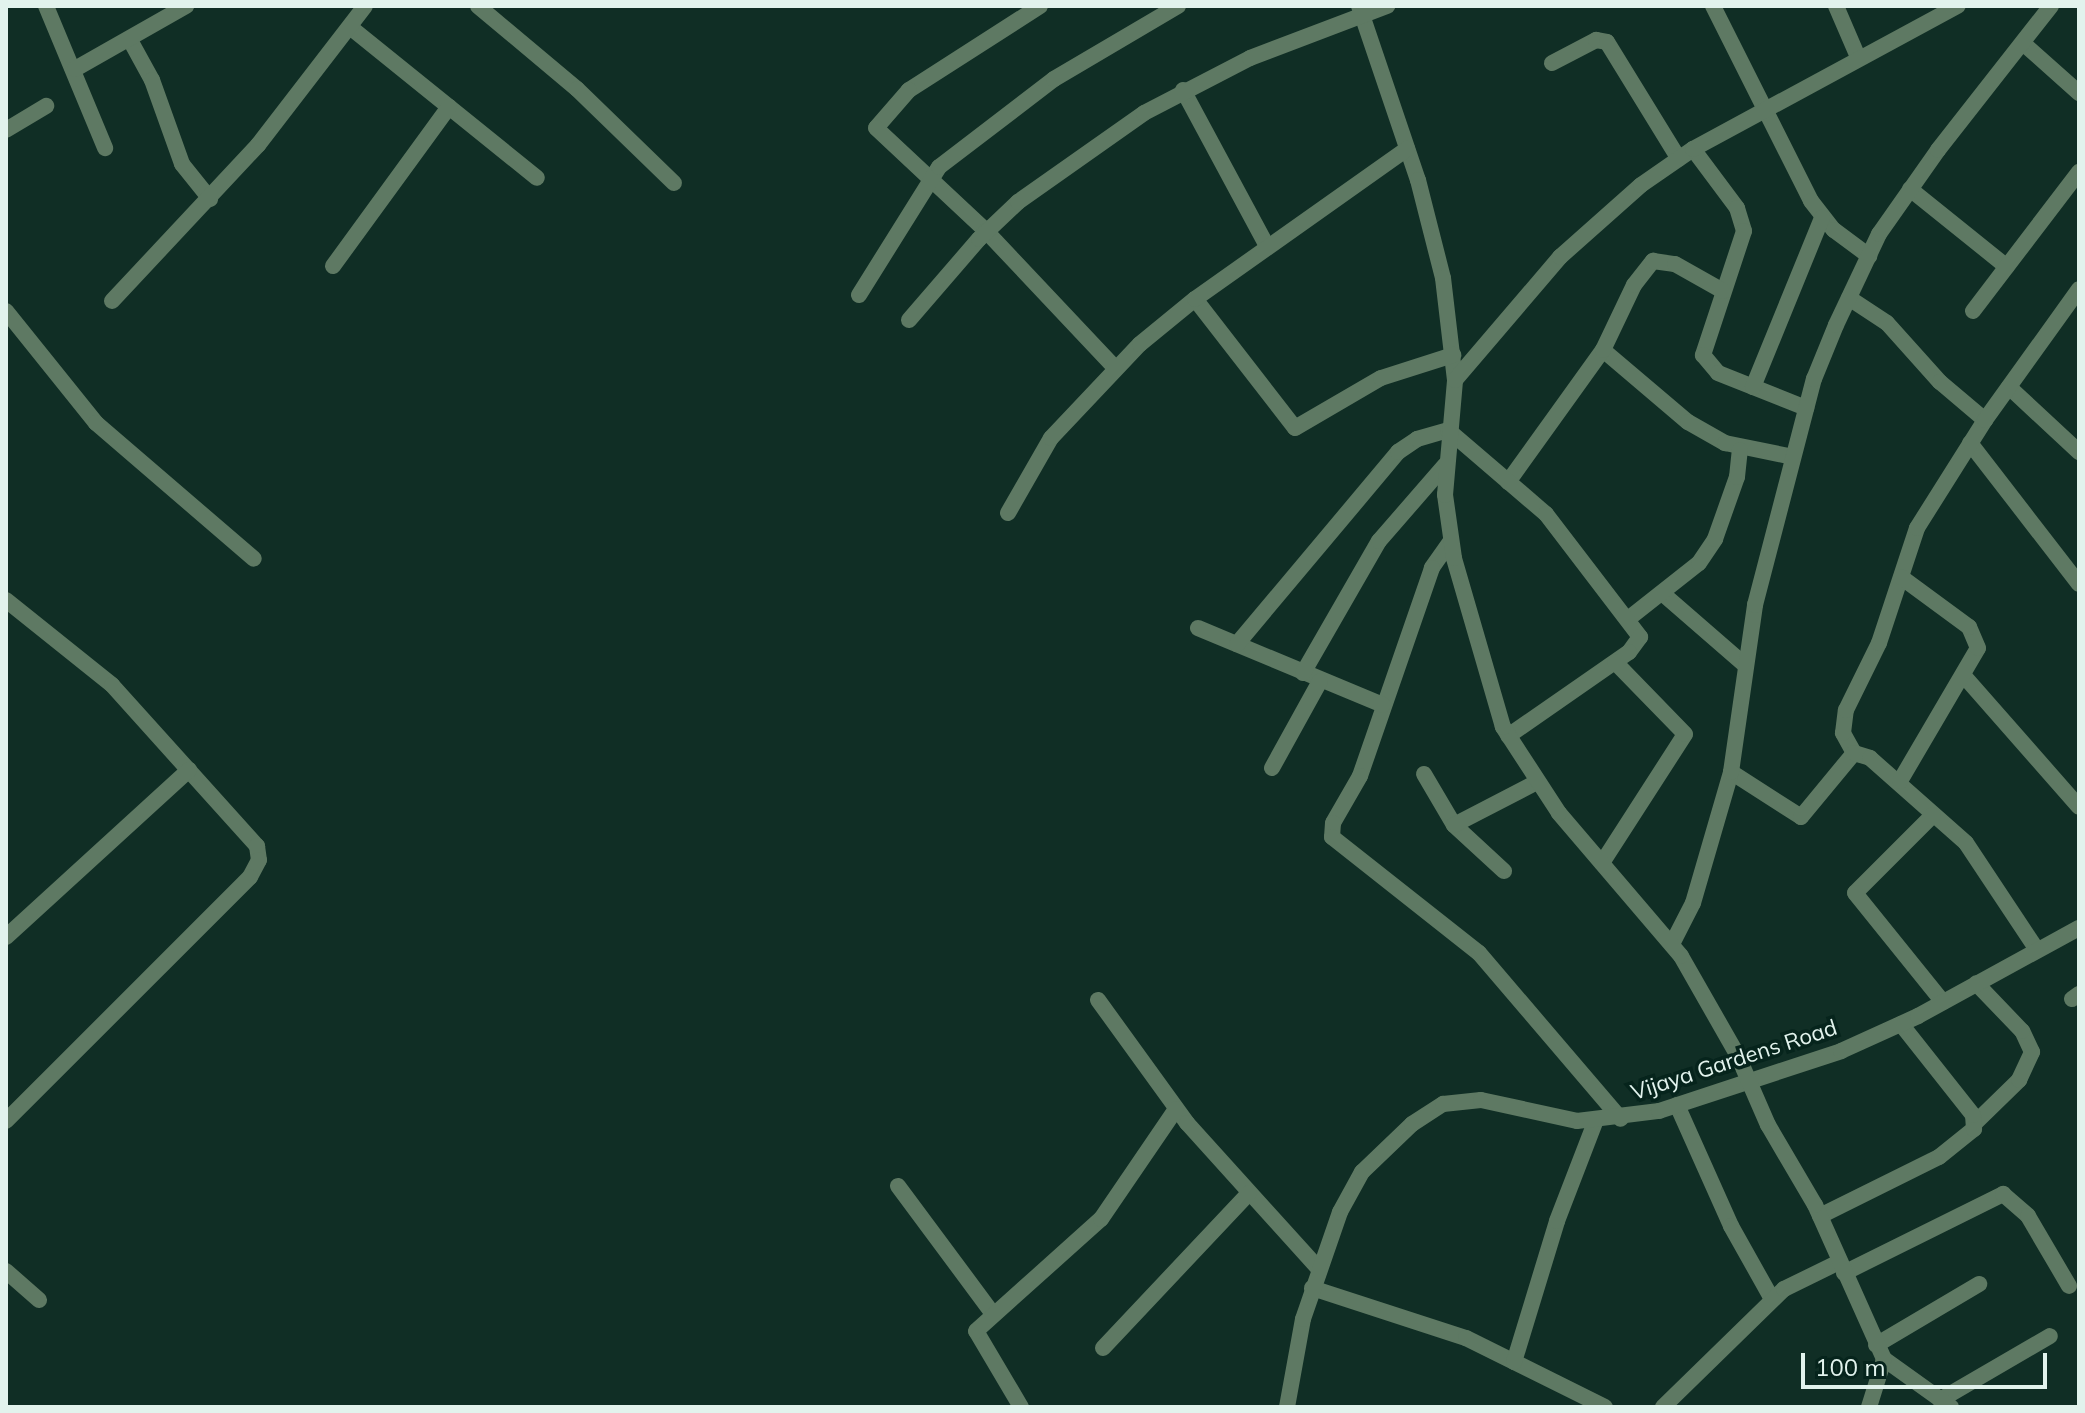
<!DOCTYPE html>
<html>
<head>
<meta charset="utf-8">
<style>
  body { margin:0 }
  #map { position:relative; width:2085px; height:1413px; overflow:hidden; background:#102e25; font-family:Mulish,sans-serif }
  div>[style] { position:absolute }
  .minor>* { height:16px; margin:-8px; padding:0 8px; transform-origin:8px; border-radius:8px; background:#5e7963 }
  span { translate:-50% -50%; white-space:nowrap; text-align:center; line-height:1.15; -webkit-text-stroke:7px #06241c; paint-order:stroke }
  .street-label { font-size:22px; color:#e2f3ed }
  .frame { position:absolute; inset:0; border:8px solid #e2f3ed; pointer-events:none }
  .scale { position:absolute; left:1801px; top:1353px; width:246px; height:36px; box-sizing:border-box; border:4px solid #e2f3ed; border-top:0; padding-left:10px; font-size:24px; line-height:28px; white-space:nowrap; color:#e2f3ed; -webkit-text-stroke:6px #06241c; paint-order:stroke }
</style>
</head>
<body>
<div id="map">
  <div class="minor">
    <i style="left:46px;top:6px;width:154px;rotate:67.4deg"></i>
    <i style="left:478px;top:6px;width:129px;rotate:40deg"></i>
    <i style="left:577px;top:89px;width:135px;rotate:44.1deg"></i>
    <i style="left:1040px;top:6px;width:156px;rotate:147.3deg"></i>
    <i style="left:909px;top:90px;width:50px;rotate:131deg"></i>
    <i style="left:876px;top:128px;width:151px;rotate:43.1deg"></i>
    <i style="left:986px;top:231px;width:188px;rotate:46.7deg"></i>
    <i style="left:1359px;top:6px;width:184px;rotate:71.3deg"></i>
    <i style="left:1418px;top:180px;width:101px;rotate:75.7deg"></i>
    <i style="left:1443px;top:278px;width:103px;rotate:83.3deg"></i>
    <i style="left:1713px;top:6px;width:218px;rotate:63.3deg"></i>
    <i style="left:1811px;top:201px;width:37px;rotate:52deg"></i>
    <i style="left:1834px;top:230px;width:44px;rotate:36.6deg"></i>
    <i style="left:1836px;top:6px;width:56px;rotate:66.7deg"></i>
    <i style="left:350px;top:27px;width:240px;rotate:38.9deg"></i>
    <i style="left:130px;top:40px;width:46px;rotate:61.2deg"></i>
    <i style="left:152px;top:80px;width:89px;rotate:70.3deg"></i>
    <i style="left:182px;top:164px;width:45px;rotate:51.3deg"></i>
    <i style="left:2024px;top:44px;width:74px;rotate:41.7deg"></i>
    <i style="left:1552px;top:63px;width:50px;rotate:-27.6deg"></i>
    <i style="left:1596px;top:40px;width:11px;rotate:10deg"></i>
    <i style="left:1607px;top:42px;width:137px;rotate:58.4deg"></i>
    <i style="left:75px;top:69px;width:128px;rotate:-29.6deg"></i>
    <i style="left:1183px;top:90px;width:177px;rotate:61.7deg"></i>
    <i style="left:6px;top:130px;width:47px;rotate:-31deg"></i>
    <i style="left:1693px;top:149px;width:74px;rotate:53.3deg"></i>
    <i style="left:1737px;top:208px;width:24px;rotate:73deg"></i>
    <i style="left:1744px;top:231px;width:131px;rotate:108.3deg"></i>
    <i style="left:1703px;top:355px;width:23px;rotate:50deg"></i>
    <i style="left:1718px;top:373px;width:95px;rotate:21.7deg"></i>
    <i style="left:1910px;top:189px;width:124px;rotate:38.8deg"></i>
    <i style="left:333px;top:266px;width:197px;rotate:-53.9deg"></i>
    <i style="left:859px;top:295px;width:151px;rotate:-58deg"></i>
    <i style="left:939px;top:167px;width:145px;rotate:-37.4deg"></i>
    <i style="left:1054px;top:79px;width:144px;rotate:-30.5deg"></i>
    <i style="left:1849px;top:298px;width:45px;rotate:33.3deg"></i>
    <i style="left:1887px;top:323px;width:79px;rotate:48.1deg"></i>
    <i style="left:1940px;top:382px;width:59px;rotate:40.2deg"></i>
    <i style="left:1195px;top:299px;width:163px;rotate:52.2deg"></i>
    <i style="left:1295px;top:428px;width:99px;rotate:-30.2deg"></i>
    <i style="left:1381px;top:378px;width:76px;rotate:-17.7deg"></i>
    <i style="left:112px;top:301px;width:214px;rotate:-46.9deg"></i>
    <i style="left:258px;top:145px;width:175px;rotate:-52.4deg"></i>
    <i style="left:6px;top:311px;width:144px;rotate:51.2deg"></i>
    <i style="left:96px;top:423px;width:208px;rotate:40.7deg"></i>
    <i style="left:1973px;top:311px;width:175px;rotate:-52.7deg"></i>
    <i style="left:909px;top:320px;width:107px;rotate:-49.2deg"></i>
    <i style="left:979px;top:239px;width:54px;rotate:-43.5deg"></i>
    <i style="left:1018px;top:202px;width:154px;rotate:-35.2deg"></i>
    <i style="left:1144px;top:113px;width:119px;rotate:-27.4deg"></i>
    <i style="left:1250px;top:58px;width:147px;rotate:-20.8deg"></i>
    <i style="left:1603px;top:350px;width:111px;rotate:40.3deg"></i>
    <i style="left:1688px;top:422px;width:43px;rotate:29.6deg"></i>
    <i style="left:1725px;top:443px;width:69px;rotate:11.6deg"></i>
    <i style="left:1753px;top:387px;width:183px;rotate:-67.8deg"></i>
    <i style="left:2009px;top:387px;width:96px;rotate:42.9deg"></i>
    <i style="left:1970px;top:443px;width:178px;rotate:52.3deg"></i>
    <i style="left:1508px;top:482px;width:163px;rotate:-54.3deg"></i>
    <i style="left:1603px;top:350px;width:72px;rotate:-64.5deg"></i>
    <i style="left:1634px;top:285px;width:31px;rotate:-52deg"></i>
    <i style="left:1653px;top:261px;width:22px;rotate:8deg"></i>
    <i style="left:1675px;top:264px;width:55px;rotate:29.4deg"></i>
    <i style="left:1008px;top:513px;width:86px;rotate:-60.2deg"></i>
    <i style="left:1051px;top:438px;width:129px;rotate:-46.6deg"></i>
    <i style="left:1140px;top:344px;width:71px;rotate:-39.3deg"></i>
    <i style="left:1195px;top:299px;width:260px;rotate:-35.3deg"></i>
    <i style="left:1450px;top:542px;width:32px;rotate:125deg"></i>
    <i style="left:1432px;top:568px;width:220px;rotate:109.1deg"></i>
    <i style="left:1360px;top:776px;width:54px;rotate:119.9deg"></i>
    <i style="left:1333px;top:823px;width:14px;rotate:94deg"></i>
    <i style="left:1332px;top:837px;width:187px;rotate:38.3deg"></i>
    <i style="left:1479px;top:953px;width:218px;rotate:49.5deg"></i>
    <i style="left:1662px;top:593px;width:111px;rotate:41deg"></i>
    <i style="left:6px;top:600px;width:136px;rotate:38.7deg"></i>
    <i style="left:112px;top:685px;width:217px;rotate:48deg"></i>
    <i style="left:257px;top:846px;width:14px;rotate:82deg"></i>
    <i style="left:259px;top:860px;width:19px;rotate:118deg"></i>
    <i style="left:250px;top:877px;width:345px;rotate:135deg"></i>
    <i style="left:1628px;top:619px;width:90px;rotate:-38.3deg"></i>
    <i style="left:1699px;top:563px;width:29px;rotate:-56deg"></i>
    <i style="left:1715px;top:539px;width:66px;rotate:-70.5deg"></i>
    <i style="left:1737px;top:477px;width:27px;rotate:-84deg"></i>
    <i style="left:1198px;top:628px;width:200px;rotate:22.6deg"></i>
    <i style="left:1237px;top:644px;width:251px;rotate:-50deg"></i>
    <i style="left:1398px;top:452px;width:23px;rotate:-34deg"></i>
    <i style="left:1417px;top:439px;width:32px;rotate:-16deg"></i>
    <i style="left:1448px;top:430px;width:129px;rotate:40.6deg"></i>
    <i style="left:1546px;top:514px;width:155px;rotate:52.6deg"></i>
    <i style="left:1640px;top:637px;width:19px;rotate:126deg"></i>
    <i style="left:1629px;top:652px;width:147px;rotate:145.2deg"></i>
    <i style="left:1303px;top:673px;width:152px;rotate:-60.1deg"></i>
    <i style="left:1379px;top:541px;width:101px;rotate:-49deg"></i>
    <i style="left:1964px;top:676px;width:174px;rotate:48.7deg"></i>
    <i style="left:1854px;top:753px;width:23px;rotate:-119deg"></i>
    <i style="left:1843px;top:733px;width:23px;rotate:-83deg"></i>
    <i style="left:1846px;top:710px;width:75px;rotate:-63.8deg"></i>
    <i style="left:1879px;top:643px;width:121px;rotate:-71.7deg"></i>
    <i style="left:1917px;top:528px;width:128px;rotate:-57.8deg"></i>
    <i style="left:1985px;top:420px;width:161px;rotate:-54.3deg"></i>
    <i style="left:1272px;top:768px;width:99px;rotate:-61.1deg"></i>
    <i style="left:1731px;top:772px;width:83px;rotate:32.7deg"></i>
    <i style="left:1801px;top:817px;width:83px;rotate:-50.4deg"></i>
    <i style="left:1854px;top:753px;width:17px;rotate:17deg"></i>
    <i style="left:1870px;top:758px;width:128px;rotate:41.5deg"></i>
    <i style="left:1966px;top:843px;width:128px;rotate:56.4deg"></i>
    <i style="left:1424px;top:774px;width:59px;rotate:59.5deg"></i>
    <i style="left:1454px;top:825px;width:68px;rotate:42.6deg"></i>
    <i style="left:1900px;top:781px;width:154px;rotate:-59.6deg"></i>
    <i style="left:1978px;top:648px;width:23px;rotate:-113deg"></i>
    <i style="left:1969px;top:627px;width:84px;rotate:-143.7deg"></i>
    <i style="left:1933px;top:815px;width:110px;rotate:135deg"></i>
    <i style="left:1855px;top:893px;width:140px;rotate:51.1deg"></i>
    <i style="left:1454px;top:825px;width:93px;rotate:-27.4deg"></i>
    <i style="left:1602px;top:863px;width:153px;rotate:-57.2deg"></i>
    <i style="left:1685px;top:734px;width:100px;rotate:-134.2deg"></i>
    <i style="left:6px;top:937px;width:248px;rotate:-42.4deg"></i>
    <i style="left:1673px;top:942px;width:44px;rotate:-62.9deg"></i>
    <i style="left:1693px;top:903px;width:136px;rotate:-73.8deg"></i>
    <i style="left:1731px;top:772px;width:169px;rotate:-81.8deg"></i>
    <i style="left:1755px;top:605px;width:234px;rotate:-75.4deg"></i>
    <i style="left:1814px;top:379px;width:58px;rotate:-67.8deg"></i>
    <i style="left:1836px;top:325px;width:101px;rotate:-64.7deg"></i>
    <i style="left:1879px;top:234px;width:103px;rotate:-54.9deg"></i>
    <i style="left:1938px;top:150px;width:183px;rotate:-51.9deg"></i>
    <i style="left:2072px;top:999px;width:9px;rotate:-36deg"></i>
    <i style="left:1098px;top:1000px;width:152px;rotate:54.1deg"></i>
    <i style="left:1187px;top:1123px;width:195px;rotate:47.9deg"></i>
    <i style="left:1677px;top:1105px;width:133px;rotate:65.9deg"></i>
    <i style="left:1731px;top:1226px;width:84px;rotate:60.7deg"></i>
    <i style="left:1975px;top:1123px;width:62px;rotate:-44.3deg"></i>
    <i style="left:2019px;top:1080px;width:31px;rotate:-65deg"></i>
    <i style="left:2032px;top:1052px;width:23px;rotate:-115deg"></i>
    <i style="left:2022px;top:1031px;width:66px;rotate:-133.8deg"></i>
    <i style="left:898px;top:1186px;width:159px;rotate:53.4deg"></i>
    <i style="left:1820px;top:1216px;width:133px;rotate:-26.4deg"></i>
    <i style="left:1939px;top:1157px;width:45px;rotate:-38.7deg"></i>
    <i style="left:1974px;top:1129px;width:14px;rotate:-94deg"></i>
    <i style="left:1973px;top:1115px;width:116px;rotate:-128.4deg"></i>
    <i style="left:6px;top:1271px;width:44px;rotate:41.3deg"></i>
    <i style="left:1844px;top:1273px;width:178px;rotate:-26.4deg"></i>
    <i style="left:2003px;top:1194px;width:33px;rotate:41deg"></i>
    <i style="left:2028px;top:1216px;width:81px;rotate:59.6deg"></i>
    <i style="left:1312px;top:1288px;width:162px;rotate:18deg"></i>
    <i style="left:1466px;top:1338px;width:155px;rotate:26.4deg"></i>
    <i style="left:1876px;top:1345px;width:120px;rotate:-30.6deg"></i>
    <i style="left:1103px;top:1348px;width:213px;rotate:-46.7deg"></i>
    <i style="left:1514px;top:1362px;width:147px;rotate:-73deg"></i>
    <i style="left:1557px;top:1221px;width:108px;rotate:-68.9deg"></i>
    <i style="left:1940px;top:1400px;width:127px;rotate:-30.2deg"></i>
    <i style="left:1021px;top:1407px;width:88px;rotate:-120.6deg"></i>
    <i style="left:976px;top:1331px;width:168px;rotate:-41.9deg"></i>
    <i style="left:1101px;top:1219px;width:133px;rotate:-55.7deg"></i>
    <i style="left:1287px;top:1407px;width:89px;rotate:-79.7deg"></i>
    <i style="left:1303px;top:1319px;width:113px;rotate:-70.9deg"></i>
    <i style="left:1340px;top:1212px;width:46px;rotate:-61.2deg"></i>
    <i style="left:1362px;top:1172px;width:69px;rotate:-43.8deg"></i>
    <i style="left:1412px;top:1124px;width:37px;rotate:-33deg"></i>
    <i style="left:1443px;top:1104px;width:38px;rotate:-6deg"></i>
    <i style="left:1481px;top:1100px;width:98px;rotate:12.3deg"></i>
    <i style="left:1577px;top:1121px;width:83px;rotate:-7deg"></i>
    <i style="left:1659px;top:1111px;width:192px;rotate:-18.2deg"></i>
    <i style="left:1841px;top:1051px;width:85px;rotate:-24.4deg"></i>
    <i style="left:1918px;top:1016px;width:183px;rotate:-28.7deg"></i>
    <i style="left:1663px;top:1407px;width:169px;rotate:-44.3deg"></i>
    <i style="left:1784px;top:1289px;width:61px;rotate:-26.1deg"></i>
    <i style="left:1869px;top:1407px;width:50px;rotate:-72.6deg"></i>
    <i style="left:1951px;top:1407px;width:82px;rotate:-144.4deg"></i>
    <i style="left:1884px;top:1359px;width:169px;rotate:-114.1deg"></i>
    <i style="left:1815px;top:1205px;width:93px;rotate:-120.4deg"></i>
    <i style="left:1768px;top:1125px;width:75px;rotate:-113.5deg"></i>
    <i style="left:1738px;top:1056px;width:115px;rotate:-119.7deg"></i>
    <i style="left:1681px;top:956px;width:188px;rotate:-130.5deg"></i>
    <i style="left:1559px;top:813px;width:103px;rotate:-123.1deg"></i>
    <i style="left:1503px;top:727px;width:176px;rotate:-106.2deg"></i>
    <i style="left:1454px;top:558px;width:64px;rotate:-98.1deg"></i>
    <i style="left:1445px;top:495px;width:115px;rotate:-85deg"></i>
    <i style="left:1455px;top:380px;width:162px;rotate:-49.5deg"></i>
    <i style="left:1560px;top:257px;width:108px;rotate:-41.6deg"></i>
    <i style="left:1641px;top:185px;width:63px;rotate:-34.7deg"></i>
    <i style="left:1693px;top:149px;width:301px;rotate:-28.4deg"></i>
  </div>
  <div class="street-label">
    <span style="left:1734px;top:1060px;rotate:-18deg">Vijaya Gardens Road</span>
  </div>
  <div class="frame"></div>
  <div class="scale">100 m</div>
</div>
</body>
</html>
